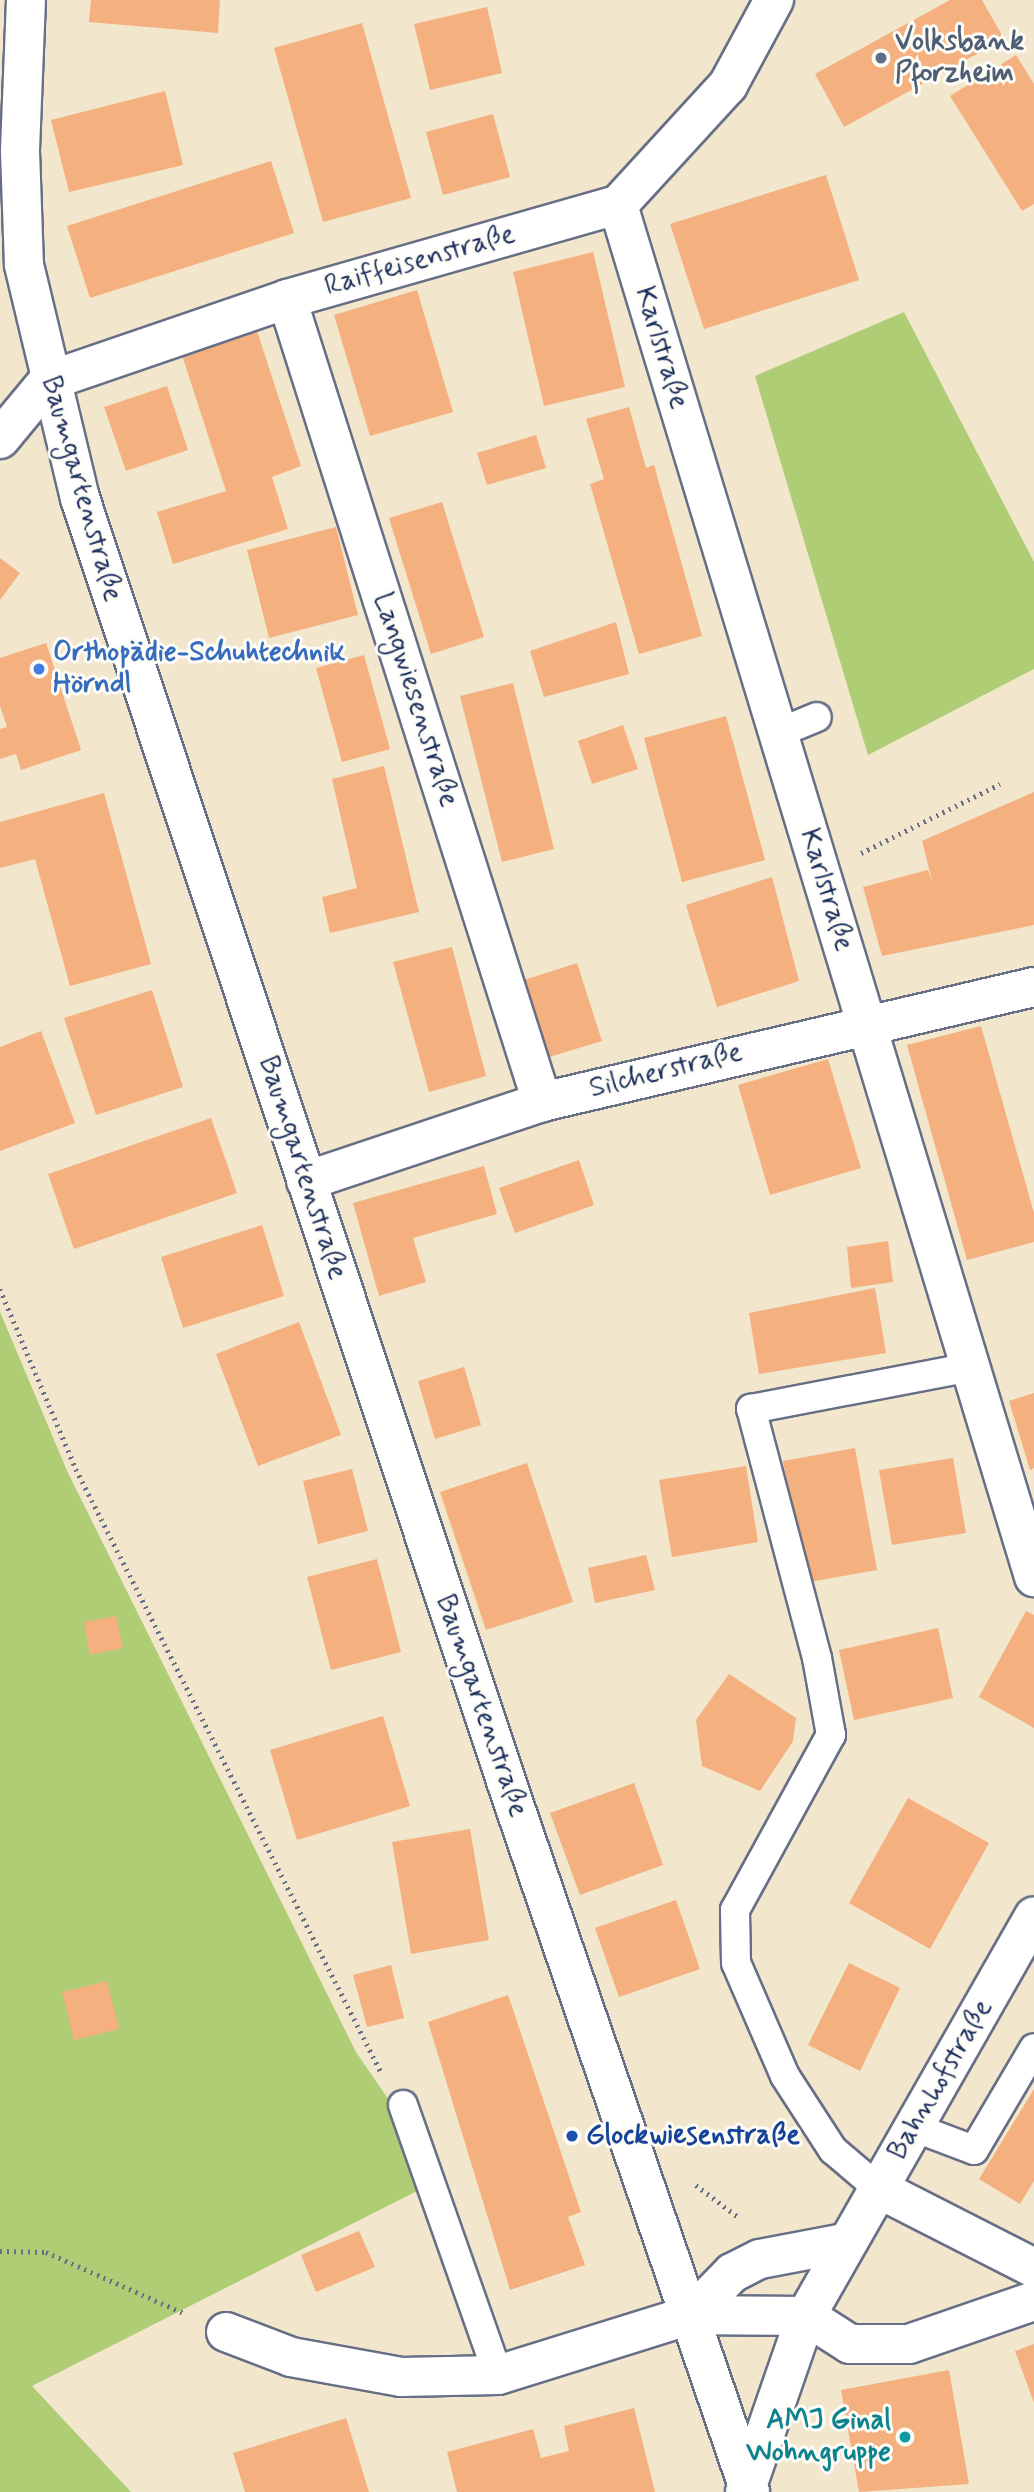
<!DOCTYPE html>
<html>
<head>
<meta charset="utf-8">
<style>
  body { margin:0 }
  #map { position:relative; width:1034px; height:2492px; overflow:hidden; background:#f2e6cd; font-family:Mynerve,sans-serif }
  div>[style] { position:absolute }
  .green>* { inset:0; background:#afcd75 }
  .building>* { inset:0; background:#f4b07f }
  .path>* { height:4.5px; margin-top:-2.25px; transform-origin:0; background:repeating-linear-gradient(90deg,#666f85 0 2px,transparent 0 7px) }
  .roads { filter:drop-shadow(2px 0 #666f85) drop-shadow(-2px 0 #666f85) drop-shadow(0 2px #666f85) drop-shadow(0 -2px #666f85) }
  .lane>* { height:28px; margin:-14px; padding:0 14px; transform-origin:14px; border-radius:14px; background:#fff }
  .street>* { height:38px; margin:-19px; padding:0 19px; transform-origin:19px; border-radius:19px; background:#fff }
  .secondary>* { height:38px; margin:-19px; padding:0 19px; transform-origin:19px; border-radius:19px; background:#fff }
  .dots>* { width:19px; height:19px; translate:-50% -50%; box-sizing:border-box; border:4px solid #fdfcf7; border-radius:50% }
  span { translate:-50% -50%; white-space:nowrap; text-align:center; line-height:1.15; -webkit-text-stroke:6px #fdfcf7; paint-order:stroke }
  .service-label { font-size:28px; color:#4e5e75; font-weight:700 }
  .left { translate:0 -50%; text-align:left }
  .street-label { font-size:28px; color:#1b2f5e }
  .shop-label { font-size:28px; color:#366cbe; font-weight:700 }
  .transit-label { font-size:28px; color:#164399; font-weight:700 }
  .culture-label { font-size:28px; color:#0d838f; font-weight:700 }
  .right { translate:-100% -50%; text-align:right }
</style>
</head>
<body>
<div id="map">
  <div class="green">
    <i style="clip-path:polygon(904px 312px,1034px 562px,1034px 669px,868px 755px,755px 376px)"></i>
    <i style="clip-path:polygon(0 1312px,68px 1473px,356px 2052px,395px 2109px,423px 2188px,32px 2386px,131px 2492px,0 2492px)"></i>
  </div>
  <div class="building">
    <i style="clip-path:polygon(91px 0,220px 0,218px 33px,89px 22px)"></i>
    <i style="clip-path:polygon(950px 0,982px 0,1004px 39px,844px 127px,815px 74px)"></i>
    <i style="clip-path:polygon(487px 7px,502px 73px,430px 90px,414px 24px)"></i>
    <i style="clip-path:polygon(362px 23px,411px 198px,323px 222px,274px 48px)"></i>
    <i style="clip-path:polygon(1016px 55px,1034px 84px,1034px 204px,1022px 211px,950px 96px)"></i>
    <i style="clip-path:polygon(165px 91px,183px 165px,69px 192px,51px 120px)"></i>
    <i style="clip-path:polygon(493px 114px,510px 177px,443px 195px,426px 132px)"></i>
    <i style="clip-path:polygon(271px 161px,294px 233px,90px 298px,67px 226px)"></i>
    <i style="clip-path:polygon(826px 175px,859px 280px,704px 329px,670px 224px)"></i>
    <i style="clip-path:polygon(593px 252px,625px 387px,544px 406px,513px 272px)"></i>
    <i style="clip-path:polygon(417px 290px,453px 412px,370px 436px,334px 315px)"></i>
    <i style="clip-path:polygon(257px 331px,301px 466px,272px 477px,288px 529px,173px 564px,157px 512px,226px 491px,182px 355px)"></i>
    <i style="clip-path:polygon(167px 386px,188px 450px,126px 471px,104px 407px)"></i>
    <i style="clip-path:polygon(629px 407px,646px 468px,654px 465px,702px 636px,639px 654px,590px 484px,604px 479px,586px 419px)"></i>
    <i style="clip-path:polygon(536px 435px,546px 468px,487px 485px,477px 453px)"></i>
    <i style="clip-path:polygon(442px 502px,484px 637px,431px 654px,389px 518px)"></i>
    <i style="clip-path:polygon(336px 527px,358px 615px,269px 638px,247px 550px)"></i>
    <i style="clip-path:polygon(0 558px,20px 573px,0 600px)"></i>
    <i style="clip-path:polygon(616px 622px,629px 674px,544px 697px,530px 651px)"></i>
    <i style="clip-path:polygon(46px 643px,81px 750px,21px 770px,16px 754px,0 759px,0 729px,7px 727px,0 706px,0 658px)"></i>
    <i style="clip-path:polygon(364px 655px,390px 749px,342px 762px,316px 668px)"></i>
    <i style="clip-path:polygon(513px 683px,554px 849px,502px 862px,460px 696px)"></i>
    <i style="clip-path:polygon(726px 716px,765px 860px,682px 882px,644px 738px)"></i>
    <i style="clip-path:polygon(623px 725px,638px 769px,592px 784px,578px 741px)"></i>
    <i style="clip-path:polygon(384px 766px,419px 912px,330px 933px,322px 897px,357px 888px,332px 779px)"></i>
    <i style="clip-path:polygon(1034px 792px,1034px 925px,882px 956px,863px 887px,928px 870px,933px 884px,922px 841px)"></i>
    <i style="clip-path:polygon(104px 793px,151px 964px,70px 986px,35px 859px,0 868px,0 822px)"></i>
    <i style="clip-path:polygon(772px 877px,799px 981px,717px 1007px,686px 905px)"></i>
    <i style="clip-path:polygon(452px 947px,486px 1076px,429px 1092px,393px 962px)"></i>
    <i style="clip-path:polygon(577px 963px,602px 1041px,546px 1058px,521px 981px)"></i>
    <i style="clip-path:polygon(152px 990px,183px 1087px,96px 1115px,64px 1018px)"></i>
    <i style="clip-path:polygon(981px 1026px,1034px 1213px,1034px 1242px,967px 1260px,907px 1045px)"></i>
    <i style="clip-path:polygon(41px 1031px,75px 1123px,0 1151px,0 1047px)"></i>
    <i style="clip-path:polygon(828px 1059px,861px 1168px,770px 1195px,738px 1085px)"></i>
    <i style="clip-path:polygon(211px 1118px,237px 1193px,74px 1249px,48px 1174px)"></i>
    <i style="clip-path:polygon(579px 1160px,594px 1205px,515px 1233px,499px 1188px)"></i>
    <i style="clip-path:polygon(484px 1166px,497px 1214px,413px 1238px,426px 1282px,379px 1296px,353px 1203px)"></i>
    <i style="clip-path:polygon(262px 1225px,284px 1296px,183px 1328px,161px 1257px)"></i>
    <i style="clip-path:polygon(888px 1241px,893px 1282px,851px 1288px,847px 1247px)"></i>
    <i style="clip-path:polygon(875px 1288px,886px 1353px,759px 1374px,749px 1313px)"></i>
    <i style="clip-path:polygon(299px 1322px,341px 1435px,258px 1466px,216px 1354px)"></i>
    <i style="clip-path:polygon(464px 1367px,481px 1425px,435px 1439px,418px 1381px)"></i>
    <i style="clip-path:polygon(1034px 1393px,1034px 1468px,1030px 1470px,1009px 1401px)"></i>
    <i style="clip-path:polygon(855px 1448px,877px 1570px,804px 1583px,783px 1461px)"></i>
    <i style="clip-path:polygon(953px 1458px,966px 1533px,892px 1545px,879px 1470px)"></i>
    <i style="clip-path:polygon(527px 1463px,573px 1602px,486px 1630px,440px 1492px)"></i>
    <i style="clip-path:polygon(746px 1466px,758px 1542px,672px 1557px,659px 1480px)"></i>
    <i style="clip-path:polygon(352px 1469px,368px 1531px,318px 1544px,303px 1481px)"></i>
    <i style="clip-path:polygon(646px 1555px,655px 1590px,595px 1603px,588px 1568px)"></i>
    <i style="clip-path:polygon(377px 1559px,401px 1652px,331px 1670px,307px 1577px)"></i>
    <i style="clip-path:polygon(1026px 1611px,1034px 1615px,1034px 1728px,979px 1697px)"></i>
    <i style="clip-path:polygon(116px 1616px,123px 1648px,90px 1655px,84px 1622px)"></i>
    <i style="clip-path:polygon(938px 1628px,953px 1698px,854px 1720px,839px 1650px)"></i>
    <i style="clip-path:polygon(729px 1674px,796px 1718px,793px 1741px,760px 1791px,702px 1766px,696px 1720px)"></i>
    <i style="clip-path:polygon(383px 1716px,410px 1806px,297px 1840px,270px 1750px)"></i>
    <i style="clip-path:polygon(634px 1783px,663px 1865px,580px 1895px,550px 1813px)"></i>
    <i style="clip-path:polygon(908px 1798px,989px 1843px,930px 1949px,849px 1903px)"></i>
    <i style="clip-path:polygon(470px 1829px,489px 1940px,411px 1954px,392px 1842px)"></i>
    <i style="clip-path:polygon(676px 1900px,700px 1969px,619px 1997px,595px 1928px)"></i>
    <i style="clip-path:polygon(849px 1963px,900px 1988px,860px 2071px,808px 2045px)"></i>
    <i style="clip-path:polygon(391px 1965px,404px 2018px,367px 2027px,353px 1975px)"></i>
    <i style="clip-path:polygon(107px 1981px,119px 2029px,74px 2040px,62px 1992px)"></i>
    <i style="clip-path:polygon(508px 1995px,581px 2212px,568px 2217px,585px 2265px,510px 2290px,428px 2022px)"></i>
    <i style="clip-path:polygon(1034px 2089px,1034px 2181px,1020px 2204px,979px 2179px)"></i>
    <i style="clip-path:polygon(359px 2231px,375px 2267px,316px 2292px,301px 2255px)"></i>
    <i style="clip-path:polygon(1034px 2344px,1034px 2403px,1015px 2351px)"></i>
    <i style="clip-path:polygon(949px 2370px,969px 2484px,859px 2492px,841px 2390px)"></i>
    <i style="clip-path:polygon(634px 2408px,655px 2492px,457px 2492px,447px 2452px,533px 2429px,541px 2458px,569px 2451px,564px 2426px)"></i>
    <i style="clip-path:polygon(346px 2418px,369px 2492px,245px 2492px,233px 2453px)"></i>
  </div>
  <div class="path">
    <i style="left:861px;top:853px;width:155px;rotate:-26.4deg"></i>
    <i style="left:0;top:1289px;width:195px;rotate:67.1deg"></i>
    <i style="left:76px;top:1469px;width:676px;rotate:63.17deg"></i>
    <i style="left:696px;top:2185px;width:53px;rotate:37.3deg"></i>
    <i style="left:0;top:2251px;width:46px;rotate:1.2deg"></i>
    <i style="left:46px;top:2252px;width:153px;rotate:23.9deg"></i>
  </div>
  <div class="roads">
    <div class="lane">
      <i style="left:776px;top:734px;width:44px;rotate:-22.5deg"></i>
      <i style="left:403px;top:2105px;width:286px;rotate:70.6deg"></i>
      <i style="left:913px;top:2127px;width:65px;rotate:20.7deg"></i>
      <i style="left:974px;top:2150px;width:118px;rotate:-59.5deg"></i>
      <i style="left:879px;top:2189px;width:60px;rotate:-139.7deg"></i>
      <i style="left:833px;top:2150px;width:88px;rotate:-123deg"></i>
      <i style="left:785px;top:2076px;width:123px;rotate:-113.4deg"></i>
      <i style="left:736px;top:1963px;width:53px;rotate:-91.1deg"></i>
      <i style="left:735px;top:1910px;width:200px;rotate:-61.3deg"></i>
      <i style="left:831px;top:1735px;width:78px;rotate:-100.3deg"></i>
      <i style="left:817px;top:1658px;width:258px;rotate:-104.8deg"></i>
      <i style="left:751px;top:1409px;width:224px;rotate:-10.8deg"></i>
    </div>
    <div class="street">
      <i style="left:618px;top:205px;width:1434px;rotate:73.13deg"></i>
      <i style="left:287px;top:299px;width:843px;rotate:72.38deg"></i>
      <i style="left:0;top:439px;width:75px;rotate:-50.4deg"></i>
      <i style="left:48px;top:381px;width:253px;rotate:-18.9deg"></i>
      <i style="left:287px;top:299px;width:344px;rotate:-15.9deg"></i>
      <i style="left:618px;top:205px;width:163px;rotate:-47.5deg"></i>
      <i style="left:728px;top:85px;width:97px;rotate:-61.6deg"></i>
      <i style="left:306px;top:1181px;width:249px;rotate:-18.5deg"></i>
      <i style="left:542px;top:1102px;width:505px;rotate:-13.16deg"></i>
      <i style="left:879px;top:2189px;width:174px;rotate:27deg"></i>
      <i style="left:691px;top:2315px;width:59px;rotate:-45.7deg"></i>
      <i style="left:732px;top:2273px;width:31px;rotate:-27deg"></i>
      <i style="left:760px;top:2259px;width:86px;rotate:-10.7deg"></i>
      <i style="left:806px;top:2316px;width:52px;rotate:32.5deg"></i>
      <i style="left:850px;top:2344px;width:59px"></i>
      <i style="left:909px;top:2344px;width:132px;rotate:-19deg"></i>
      <i style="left:226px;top:2332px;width:70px;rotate:21deg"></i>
      <i style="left:291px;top:2357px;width:112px;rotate:10.3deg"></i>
      <i style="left:401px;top:2377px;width:97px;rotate:-1.2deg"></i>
      <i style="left:498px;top:2375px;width:202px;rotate:-17.3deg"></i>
      <i style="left:691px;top:2315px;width:115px;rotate:0.5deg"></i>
      <i style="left:745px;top:2492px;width:186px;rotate:-70.9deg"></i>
      <i style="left:806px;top:2316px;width:460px;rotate:-60.3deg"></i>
    </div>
    <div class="secondary">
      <i style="left:26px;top:0;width:151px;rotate:92.3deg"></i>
      <i style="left:20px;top:151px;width:114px;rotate:88deg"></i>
      <i style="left:24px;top:265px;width:240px;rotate:76.5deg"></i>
      <i style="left:80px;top:498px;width:1352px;rotate:71.63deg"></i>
      <i style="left:506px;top:1781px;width:752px;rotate:71.06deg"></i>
    </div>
  </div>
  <div class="dots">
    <i style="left:881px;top:58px;background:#5c6f8a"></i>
    <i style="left:39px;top:669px;background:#3f7fe0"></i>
    <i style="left:572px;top:2136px;background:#1a4fb4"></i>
    <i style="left:905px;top:2437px;background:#0f9aa8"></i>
  </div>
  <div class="service-label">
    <span class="left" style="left:895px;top:58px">Volksbank<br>Pforzheim</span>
  </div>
  <div class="street-label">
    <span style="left:420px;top:261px;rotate:-16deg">Raiffeisenstraße</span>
    <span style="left:661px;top:348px;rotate:73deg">Karlstraße</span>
    <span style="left:81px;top:489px;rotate:74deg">Baumgartenstraße</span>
    <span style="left:415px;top:700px;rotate:72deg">Langwiesenstraße</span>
    <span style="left:826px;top:890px;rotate:73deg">Karlstraße</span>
    <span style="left:666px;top:1071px;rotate:-14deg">Silcherstraße</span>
    <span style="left:302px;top:1168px;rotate:72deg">Baumgartenstraße</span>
    <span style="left:481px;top:1706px;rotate:71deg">Baumgartenstraße</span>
    <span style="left:941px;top:2080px;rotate:-60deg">Bahnhofstraße</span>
  </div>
  <div class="shop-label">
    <span class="left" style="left:53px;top:669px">Orthopädie-Schuhtechnik<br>Hörndl</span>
  </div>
  <div class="transit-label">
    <span class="left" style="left:586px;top:2136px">Glockwiesenstraße</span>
  </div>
  <div class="culture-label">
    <span class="right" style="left:891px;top:2437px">AMJ Ginal<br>Wohngruppe</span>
  </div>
</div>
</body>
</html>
